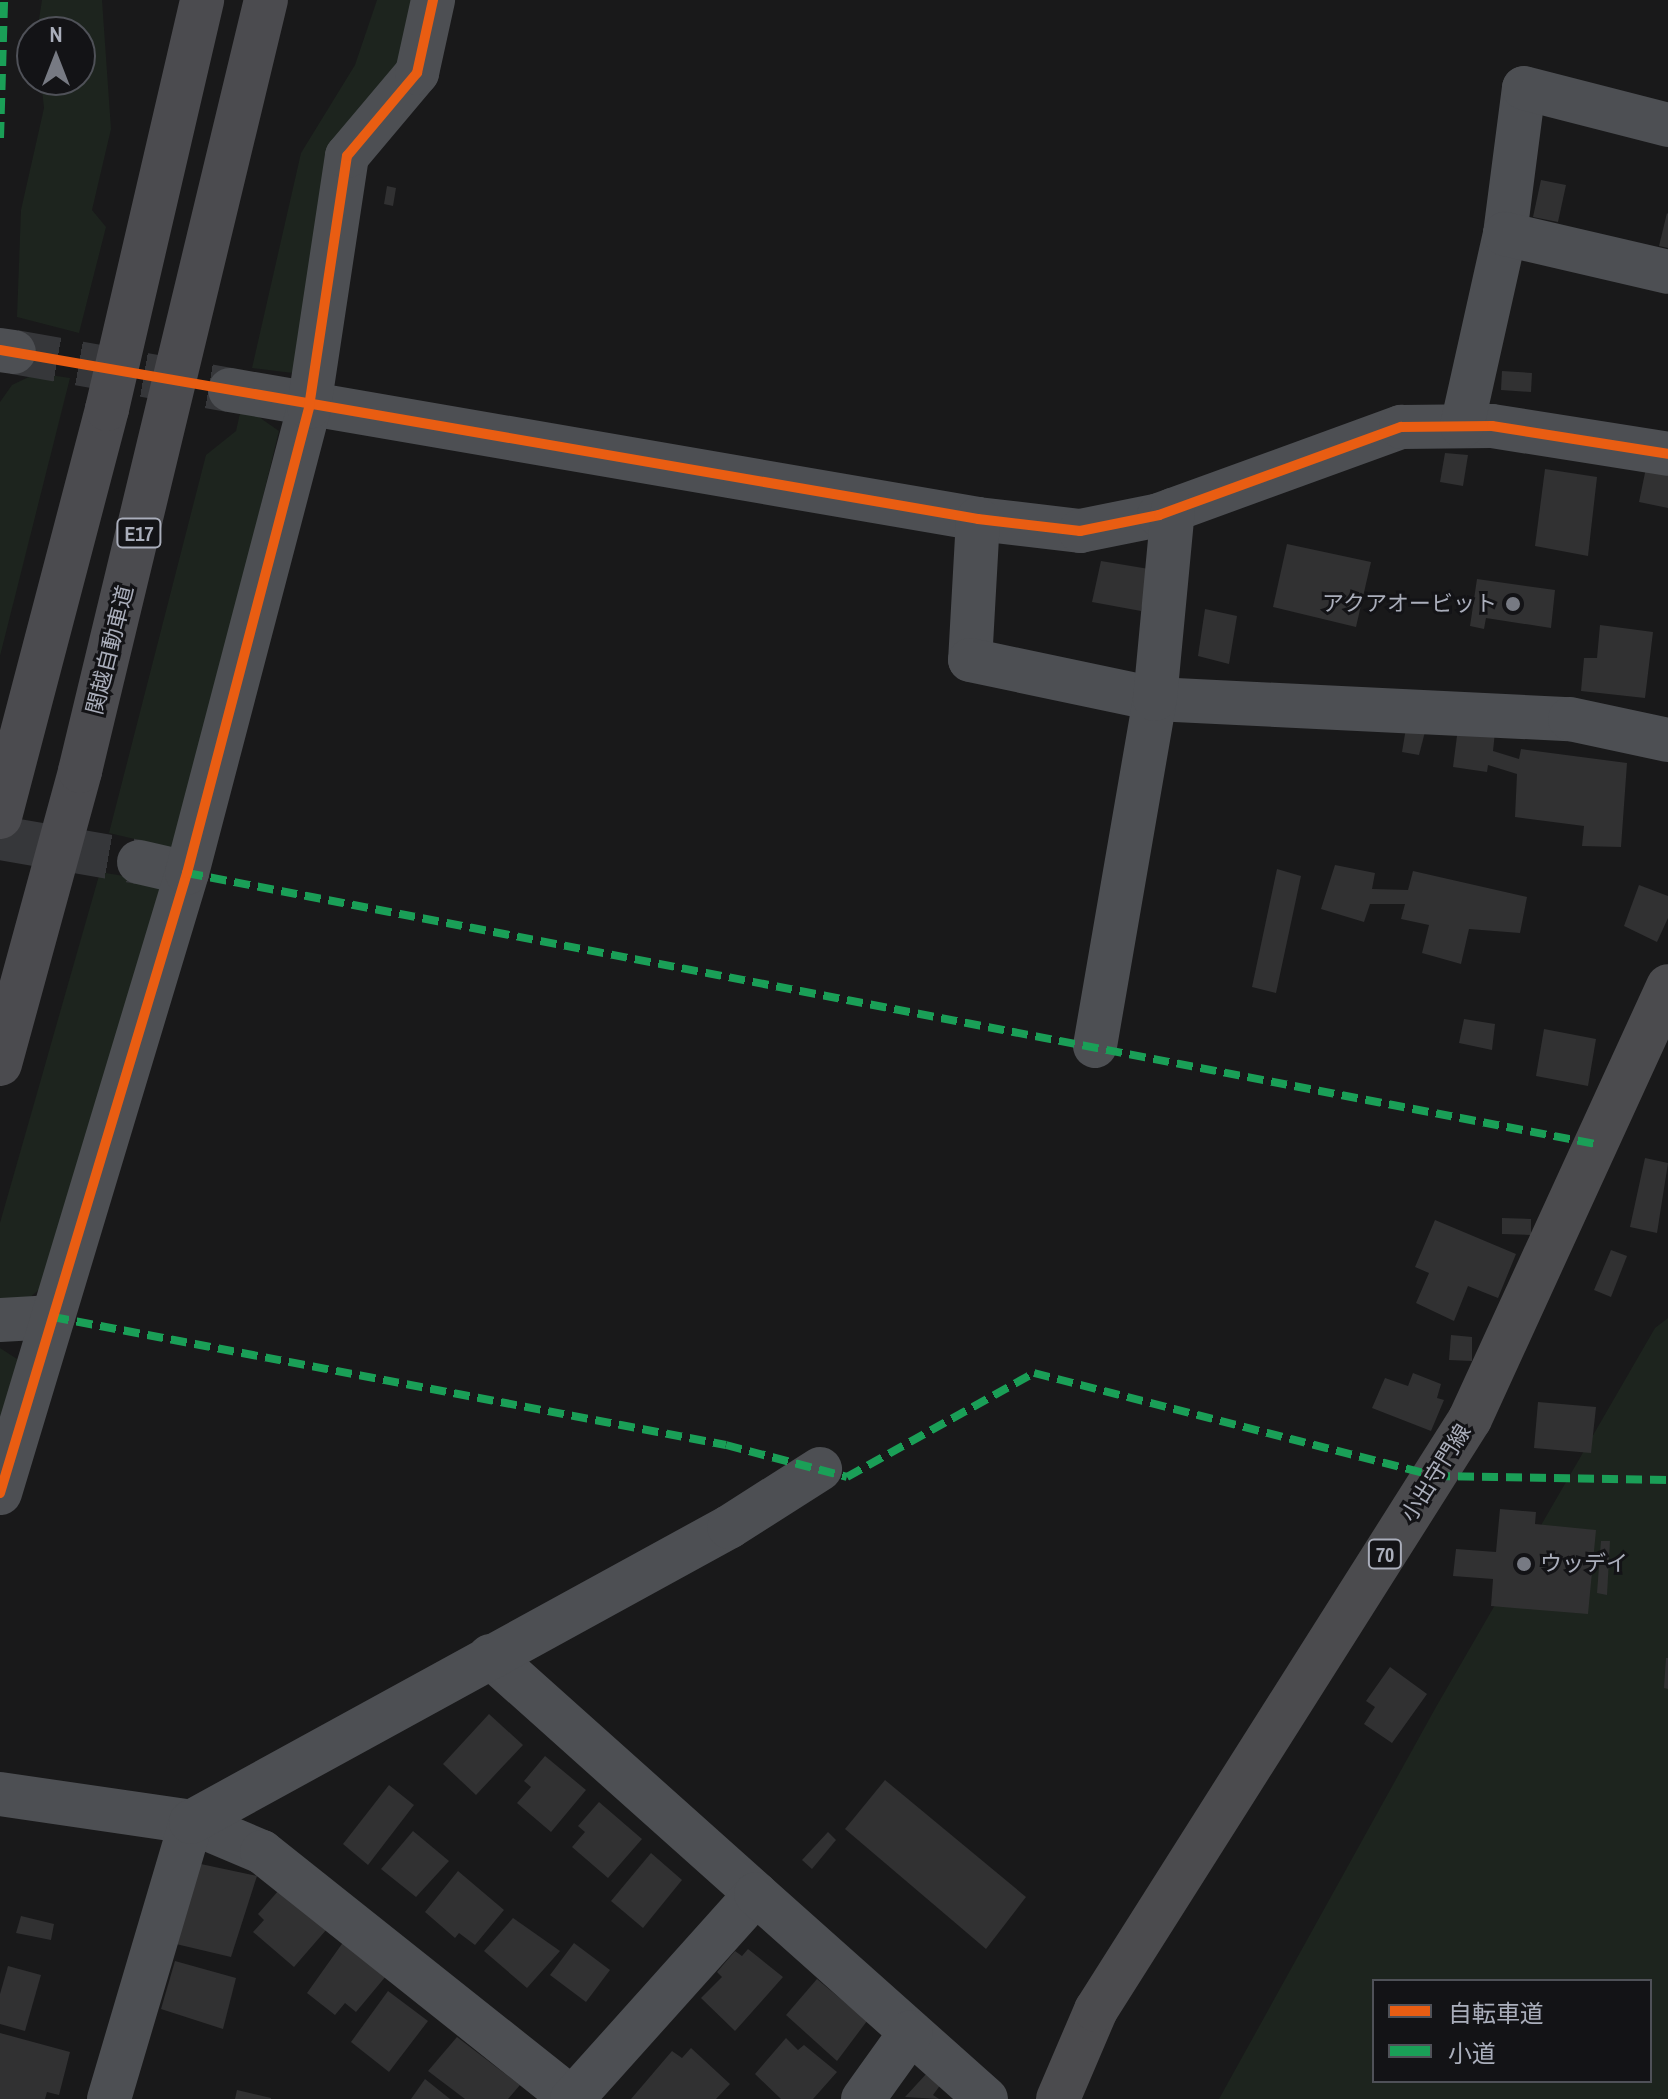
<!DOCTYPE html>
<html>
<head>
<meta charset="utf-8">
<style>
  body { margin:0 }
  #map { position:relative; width:1668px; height:2099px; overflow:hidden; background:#19191a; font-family:"Archivo Narrow","Noto Sans JP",sans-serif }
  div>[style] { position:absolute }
  .green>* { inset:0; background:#1d241e }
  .building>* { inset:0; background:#313132 }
  .minor-tunnel>* { height:44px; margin-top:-22px; transform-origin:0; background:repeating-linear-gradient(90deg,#36373a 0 44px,transparent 0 66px) }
  .minor>* { height:44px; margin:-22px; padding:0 22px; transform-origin:22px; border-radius:22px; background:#4d4f53 }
  .major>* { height:44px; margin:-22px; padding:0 22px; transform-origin:22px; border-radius:22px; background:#4b4b4e }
  .highway>* { height:44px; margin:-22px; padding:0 22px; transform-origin:22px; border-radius:22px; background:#4b4b4f }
  .quiet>* { height:8px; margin-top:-4px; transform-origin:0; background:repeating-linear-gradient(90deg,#1a9f57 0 16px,transparent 0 24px) }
  .cycleway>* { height:10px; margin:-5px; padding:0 5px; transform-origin:5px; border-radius:5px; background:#e95d12 }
  .dots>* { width:22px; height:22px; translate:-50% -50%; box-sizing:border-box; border:4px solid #131316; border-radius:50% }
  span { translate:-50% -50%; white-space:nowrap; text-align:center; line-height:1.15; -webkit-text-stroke:6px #131316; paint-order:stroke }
  .shield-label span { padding:2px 6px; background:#131316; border:2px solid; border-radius:6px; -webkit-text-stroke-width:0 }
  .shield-label { font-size:20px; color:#aaaebb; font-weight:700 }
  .poi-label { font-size:22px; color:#aaaebb }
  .right { translate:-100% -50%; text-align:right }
  .left { translate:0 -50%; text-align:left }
  .street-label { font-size:22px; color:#aaaebb }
  .legend { position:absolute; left:1372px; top:1979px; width:280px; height:104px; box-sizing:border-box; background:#131316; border:2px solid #4f5158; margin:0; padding:10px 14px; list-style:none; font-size:24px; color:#aaaebb }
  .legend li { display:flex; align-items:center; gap:16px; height:40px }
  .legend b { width:40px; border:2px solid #4f5158 }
  .north { position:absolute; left:16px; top:16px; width:80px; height:80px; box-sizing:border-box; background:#131316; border:2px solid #4f5158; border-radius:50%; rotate:0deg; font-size:22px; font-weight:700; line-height:32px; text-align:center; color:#aaaebb }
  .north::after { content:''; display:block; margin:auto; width:28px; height:36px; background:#777a83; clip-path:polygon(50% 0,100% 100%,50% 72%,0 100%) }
</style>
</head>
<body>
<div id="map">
  <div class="green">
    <i style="clip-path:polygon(42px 0,102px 0,111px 129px,92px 210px,106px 227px,79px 333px,17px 317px,21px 210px,44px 108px,41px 80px,80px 80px,80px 32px,37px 32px)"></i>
    <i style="clip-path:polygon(377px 0,426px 0,414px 44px,344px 154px,293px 373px,252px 368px,301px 153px,355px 65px)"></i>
    <i style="clip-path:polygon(37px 373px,70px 378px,0 656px,0 402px,12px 385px)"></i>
    <i style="clip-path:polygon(240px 413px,256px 415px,279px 431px,177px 849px,109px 833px,206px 455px,236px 431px)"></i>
    <i style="clip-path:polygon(100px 872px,153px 881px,166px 892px,51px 1279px,27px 1300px,0 1300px,0 1223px)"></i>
    <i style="clip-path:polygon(evenodd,1668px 1318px,1668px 2099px,1219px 2099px,1436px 1707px,1655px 1328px,1668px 1318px,1374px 1981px,1650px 1981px,1650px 2081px,1374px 2081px,1374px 1981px)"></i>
    <i style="clip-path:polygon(0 1348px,17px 1359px,21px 1373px,0 1436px)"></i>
  </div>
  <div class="building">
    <i style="clip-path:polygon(1541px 180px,1566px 185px,1558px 222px,1533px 217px)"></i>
    <i style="clip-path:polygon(387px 186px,396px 188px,393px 206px,384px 204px)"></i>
    <i style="clip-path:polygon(1667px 213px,1668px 214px,1668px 248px,1659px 246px)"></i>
    <i style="clip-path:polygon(1502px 371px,1532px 373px,1531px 392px,1501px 390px)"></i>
    <i style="clip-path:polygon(1445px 453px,1468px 455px,1463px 486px,1440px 482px)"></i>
    <i style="clip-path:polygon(1646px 468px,1668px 473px,1668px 508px,1639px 502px)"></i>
    <i style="clip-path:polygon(1545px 469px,1597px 477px,1588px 556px,1535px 546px)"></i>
    <i style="clip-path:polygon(1287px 544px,1371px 562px,1356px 627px,1273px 607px)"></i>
    <i style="clip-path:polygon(1101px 561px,1149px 569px,1141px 611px,1092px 602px)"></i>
    <i style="clip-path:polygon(1477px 579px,1555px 590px,1551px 628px,1486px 618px,1484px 629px,1470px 626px)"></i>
    <i style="clip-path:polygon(1205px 609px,1237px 616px,1229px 664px,1198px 656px)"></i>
    <i style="clip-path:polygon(1600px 625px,1653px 632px,1645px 698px,1581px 691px,1584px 658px,1597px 658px)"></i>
    <i style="clip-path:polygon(1407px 722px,1427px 724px,1419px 755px,1402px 752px)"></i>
    <i style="clip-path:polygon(1458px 728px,1495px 732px,1493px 751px,1519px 759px,1521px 749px,1627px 763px,1621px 847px,1582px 846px,1584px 826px,1515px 817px,1517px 774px,1488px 765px,1487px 772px,1453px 767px)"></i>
    <i style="clip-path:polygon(1335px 865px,1375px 873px,1372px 889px,1408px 890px,1413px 871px,1527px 897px,1520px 933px,1469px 929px,1461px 964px,1422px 953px,1429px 925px,1401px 919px,1405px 904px,1370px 904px,1364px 922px,1321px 909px)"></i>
    <i style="clip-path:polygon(1277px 869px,1301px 876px,1276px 993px,1252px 987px)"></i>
    <i style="clip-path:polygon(1639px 885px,1668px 896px,1668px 918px,1657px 942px,1624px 926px)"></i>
    <i style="clip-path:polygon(1464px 1019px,1495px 1024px,1492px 1050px,1459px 1043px)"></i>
    <i style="clip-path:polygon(1544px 1029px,1596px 1039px,1588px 1086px,1536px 1076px)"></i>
    <i style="clip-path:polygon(1645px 1158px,1668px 1163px,1657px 1233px,1630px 1227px)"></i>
    <i style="clip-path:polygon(1502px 1218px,1531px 1219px,1531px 1235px,1502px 1234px)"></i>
    <i style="clip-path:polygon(1435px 1220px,1516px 1254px,1498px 1298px,1468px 1286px,1454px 1321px,1416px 1303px,1429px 1273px,1415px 1267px)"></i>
    <i style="clip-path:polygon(1611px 1250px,1627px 1256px,1611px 1297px,1594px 1290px)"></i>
    <i style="clip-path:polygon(1451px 1335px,1472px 1337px,1472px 1361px,1449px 1360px)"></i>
    <i style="clip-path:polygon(1413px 1373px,1441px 1384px,1437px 1398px,1444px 1400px,1431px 1431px,1372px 1408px,1385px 1378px,1408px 1386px)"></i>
    <i style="clip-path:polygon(1538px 1402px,1596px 1407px,1591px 1453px,1534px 1448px)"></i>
    <i style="clip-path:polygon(1500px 1509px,1536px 1512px,1535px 1524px,1596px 1530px,1588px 1614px,1491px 1606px,1493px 1579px,1453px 1576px,1456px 1549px,1496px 1552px)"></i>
    <i style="clip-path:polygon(1601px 1541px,1610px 1541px,1607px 1595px,1597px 1593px)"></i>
    <i style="clip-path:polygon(1666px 1658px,1668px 1658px,1668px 1689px,1664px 1688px)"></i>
    <i style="clip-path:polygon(1390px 1667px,1427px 1694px,1392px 1743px,1364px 1724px,1375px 1707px,1366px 1701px)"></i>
    <i style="clip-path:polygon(489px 1714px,523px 1745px,476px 1795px,443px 1764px)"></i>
    <i style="clip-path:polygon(545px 1756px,586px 1790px,551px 1832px,517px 1803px,531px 1787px,524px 1781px)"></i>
    <i style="clip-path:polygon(885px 1780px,1026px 1897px,986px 1949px,845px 1829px)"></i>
    <i style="clip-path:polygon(389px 1785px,414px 1805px,368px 1865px,343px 1844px)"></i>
    <i style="clip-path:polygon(599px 1802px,642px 1839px,608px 1878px,572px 1847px,585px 1832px,578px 1826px)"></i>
    <i style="clip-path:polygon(413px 1831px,449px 1861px,416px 1897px,381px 1869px)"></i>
    <i style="clip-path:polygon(828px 1832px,836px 1840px,812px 1869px,802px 1860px)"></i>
    <i style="clip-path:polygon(651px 1853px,682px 1880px,643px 1928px,611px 1901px)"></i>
    <i style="clip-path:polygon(196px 1863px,257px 1876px,231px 1957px,176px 1944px)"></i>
    <i style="clip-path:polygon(458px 1871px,504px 1910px,475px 1945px,459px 1933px,455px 1938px,425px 1912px)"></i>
    <i style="clip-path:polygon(286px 1882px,333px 1922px,294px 1967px,253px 1932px,264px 1920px,258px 1914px)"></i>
    <i style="clip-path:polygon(21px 1916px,54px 1924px,51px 1940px,16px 1933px)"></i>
    <i style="clip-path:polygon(513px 1918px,560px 1951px,527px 1988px,484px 1951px)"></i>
    <i style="clip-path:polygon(344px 1941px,386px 1976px,356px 2012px,345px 2003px,335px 2015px,307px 1993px)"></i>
    <i style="clip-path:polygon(574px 1943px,610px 1970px,586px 2002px,550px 1975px)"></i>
    <i style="clip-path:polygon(748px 1949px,783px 1977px,735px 2031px,701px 1998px,722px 1977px,717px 1972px,735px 1951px,742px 1956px)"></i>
    <i style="clip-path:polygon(175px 1961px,236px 1978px,223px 2029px,161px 2009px)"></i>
    <i style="clip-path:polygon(8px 1966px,41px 1975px,25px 2031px,0 2024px,0 1994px)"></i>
    <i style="clip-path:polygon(817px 1979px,867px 2021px,837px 2061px,786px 2015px)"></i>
    <i style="clip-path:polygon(388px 1991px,428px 2021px,389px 2072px,351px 2042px)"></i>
    <i style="clip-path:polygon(0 2033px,70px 2052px,59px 2095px,47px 2092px,45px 2099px,0 2099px)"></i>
    <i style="clip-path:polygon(457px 2037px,520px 2085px,508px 2099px,465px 2099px,428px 2071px)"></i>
    <i style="clip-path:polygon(786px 2038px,798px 2050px,804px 2045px,837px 2072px,813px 2099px,781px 2099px,755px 2074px)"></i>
    <i style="clip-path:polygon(691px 2048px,730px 2084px,716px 2099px,631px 2099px,672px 2051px,682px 2058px)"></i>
    <i style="clip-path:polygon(928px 2072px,941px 2084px,933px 2095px,939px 2099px,905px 2097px)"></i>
    <i style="clip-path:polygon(425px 2079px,450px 2099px,411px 2099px)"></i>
    <i style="clip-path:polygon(237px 2090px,271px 2098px,271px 2099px,235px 2099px)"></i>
  </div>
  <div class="minor-tunnel">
    <i style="left:14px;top:352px;width:219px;rotate:10deg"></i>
    <i style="left:0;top:838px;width:141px;rotate:9.8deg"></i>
  </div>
  <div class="minor">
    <i style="left:1505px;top:234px;width:147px;rotate:-82.6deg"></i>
    <i style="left:1524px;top:88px;width:149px;rotate:14.4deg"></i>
    <i style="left:0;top:350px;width:14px;rotate:8deg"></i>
    <i style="left:230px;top:390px;width:759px;rotate:9.78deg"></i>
    <i style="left:978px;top:519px;width:103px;rotate:6.7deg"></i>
    <i style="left:1080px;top:531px;width:81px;rotate:-11.4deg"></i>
    <i style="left:1159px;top:515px;width:258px;rotate:-20deg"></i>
    <i style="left:1401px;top:427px;width:91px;rotate:-0.6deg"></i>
    <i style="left:1492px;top:426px;width:178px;rotate:9deg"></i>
    <i style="left:1462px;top:426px;width:197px;rotate:-77.4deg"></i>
    <i style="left:1505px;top:234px;width:167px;rotate:13.1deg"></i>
    <i style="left:978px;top:519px;width:141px;rotate:93.2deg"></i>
    <i style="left:970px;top:660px;width:189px;rotate:11.9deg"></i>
    <i style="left:1155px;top:699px;width:415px;rotate:2.8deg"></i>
    <i style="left:1570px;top:719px;width:100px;rotate:12.1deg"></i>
    <i style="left:139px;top:862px;width:49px;rotate:12.9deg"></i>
    <i style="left:1095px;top:1046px;width:352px;rotate:-80.2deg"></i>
    <i style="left:1155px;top:699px;width:190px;rotate:-84.6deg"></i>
    <i style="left:0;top:1320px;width:53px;rotate:-3.2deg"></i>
    <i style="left:0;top:1493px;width:648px;rotate:-73.22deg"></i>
    <i style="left:187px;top:873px;width:482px;rotate:-75.3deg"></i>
    <i style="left:309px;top:407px;width:254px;rotate:-81.4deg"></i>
    <i style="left:347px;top:156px;width:109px;rotate:-49.9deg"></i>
    <i style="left:417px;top:73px;width:75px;rotate:-77.6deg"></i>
    <i style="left:490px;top:1656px;width:357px;rotate:41.8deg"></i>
    <i style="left:0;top:1794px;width:193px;rotate:8.3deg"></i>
    <i style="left:191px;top:1822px;width:77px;rotate:22.9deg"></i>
    <i style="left:262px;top:1852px;width:396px;rotate:38.5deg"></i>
    <i style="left:109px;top:2099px;width:289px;rotate:-73.5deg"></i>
    <i style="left:191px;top:1822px;width:614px;rotate:-28.74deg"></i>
    <i style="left:729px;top:1527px;width:108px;rotate:-32.5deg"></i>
    <i style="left:572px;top:2099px;width:275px;rotate:-48.1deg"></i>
    <i style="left:756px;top:1894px;width:308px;rotate:41.7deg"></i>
    <i style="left:863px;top:2099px;width:82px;rotate:-54.4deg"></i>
  </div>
  <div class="major">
    <i style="left:1058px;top:2099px;width:97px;rotate:-66.9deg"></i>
    <i style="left:1096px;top:2010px;width:699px;rotate:-57.67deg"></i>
    <i style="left:1470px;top:1419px;width:476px;rotate:-65.4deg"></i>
  </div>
  <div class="highway">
    <i style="left:0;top:817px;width:422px;rotate:-75.3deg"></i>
    <i style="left:107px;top:409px;width:420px;rotate:-76.9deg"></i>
    <i style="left:0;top:1064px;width:304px;rotate:-74.7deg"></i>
    <i style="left:80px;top:771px;width:793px;rotate:-76.44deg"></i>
  </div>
  <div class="quiet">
    <i style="left:0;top:138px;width:138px;rotate:-88.3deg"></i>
    <i style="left:187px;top:873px;width:1435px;rotate:10.89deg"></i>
    <i style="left:53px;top:1317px;width:685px;rotate:10.77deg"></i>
    <i style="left:726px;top:1445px;width:125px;rotate:14.8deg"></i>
    <i style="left:847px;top:1477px;width:214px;rotate:-29.1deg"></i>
    <i style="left:1034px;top:1373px;width:413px;rotate:14.4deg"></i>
    <i style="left:1434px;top:1476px;width:234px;rotate:1deg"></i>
  </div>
  <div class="cycleway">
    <i style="left:0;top:350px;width:992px;rotate:9.8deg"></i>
    <i style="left:978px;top:519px;width:103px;rotate:6.7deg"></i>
    <i style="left:1080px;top:531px;width:81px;rotate:-11.4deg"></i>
    <i style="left:1159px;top:515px;width:258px;rotate:-20deg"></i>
    <i style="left:1401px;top:427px;width:91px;rotate:-0.6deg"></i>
    <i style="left:1492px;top:426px;width:178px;rotate:9deg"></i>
    <i style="left:0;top:1493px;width:648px;rotate:-73.22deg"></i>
    <i style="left:187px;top:873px;width:482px;rotate:-75.3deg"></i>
    <i style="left:309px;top:407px;width:254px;rotate:-81.4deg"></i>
    <i style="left:347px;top:156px;width:109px;rotate:-49.9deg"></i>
    <i style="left:417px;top:73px;width:75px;rotate:-77.6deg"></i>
  </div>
  <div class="dots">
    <i style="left:1513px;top:604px;background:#777a83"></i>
    <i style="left:1524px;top:1564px;background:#777a83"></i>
  </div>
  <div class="shield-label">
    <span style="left:139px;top:533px">E17</span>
    <span style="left:1385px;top:1554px">70</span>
  </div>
  <div class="poi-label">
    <span class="right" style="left:1497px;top:604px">アクアオービット</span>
    <span class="left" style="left:1540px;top:1564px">ウッデイ</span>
  </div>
  <div class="street-label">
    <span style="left:110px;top:650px;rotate:-76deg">関越自動車道</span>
    <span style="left:1436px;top:1473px;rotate:-58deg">小出守門線</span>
  </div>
  <ul class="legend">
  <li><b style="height:10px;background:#e95d12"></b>自転車道</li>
  <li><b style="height:10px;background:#1a9f57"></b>小道</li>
  </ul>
  <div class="north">N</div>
</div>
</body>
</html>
